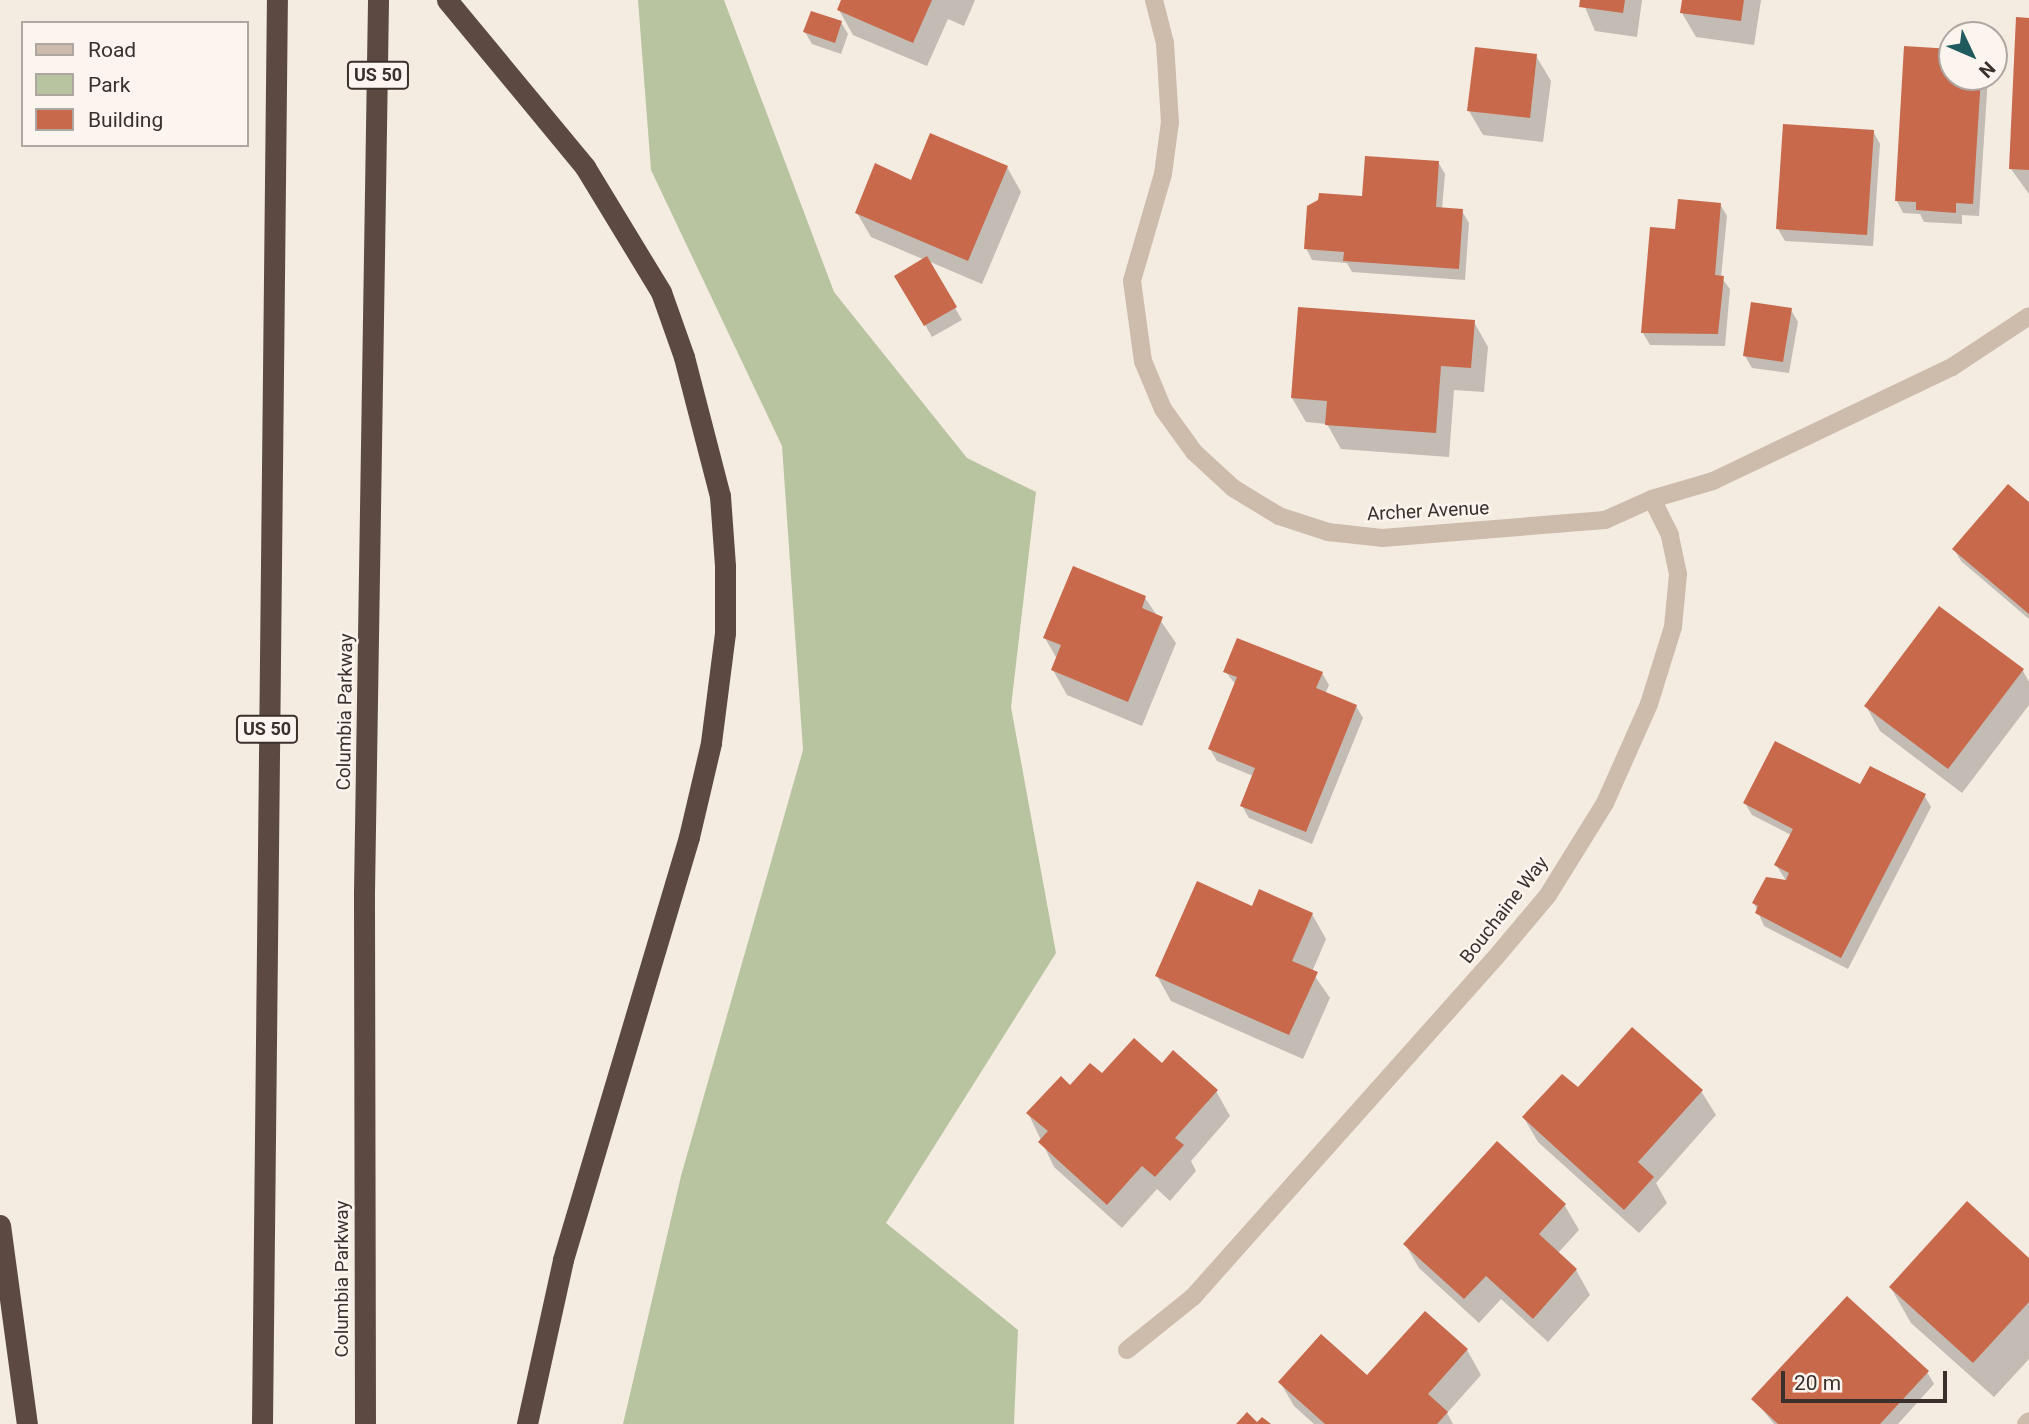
<!DOCTYPE html>
<html>
<head>
<meta charset="utf-8">
<style>
  body { margin:0 }
  #map { position:relative; width:2029px; height:1424px; overflow:hidden; background:#f4ebe1; font-family:Roboto,sans-serif }
  div>[style] { position:absolute }
  .green>* { inset:0; background:#b8c4a0 }
  .shadow>* { inset:0; background:#0003 }
  .building>* { inset:0; background:#c8694b }
  .minor>* { height:18px; margin:-9px; padding:0 9px; transform-origin:9px; border-radius:9px; background:#cdbbac }
  .highway>* { height:21px; margin:-10.5px; padding:0 10.5px; transform-origin:10.5px; border-radius:10.5px; background:#5c4a42 }
  span { translate:-50% -50%; white-space:nowrap; text-align:center; line-height:1.15; -webkit-text-stroke:5px #fbf5ee; paint-order:stroke }
  .shield-label span { padding:2px 5px; background:#fbf5ee; border:2px solid; border-radius:5px; -webkit-text-stroke-width:0 }
  .shield-label { font-size:18px; color:#3b302b; font-weight:700 }
  .street-label { font-size:19px; color:#3b302b }
  .legend { position:absolute; left:21px; top:21px; width:228px; height:126px; box-sizing:border-box; background:#fbf5ee; border:2px solid #aea6a0; margin:0; padding:9px 12px; list-style:none; font-size:21px; color:#3b302b }
  .legend li { display:flex; align-items:center; gap:14px; height:35px }
  .legend b { width:35px; border:2px solid #aea6a0 }
  .north { position:absolute; left:1938px; top:21px; width:70px; height:70px; box-sizing:border-box; background:#fbf5ee; border:2px solid #aea6a0; border-radius:50%; rotate:134deg; font-size:19px; font-weight:700; line-height:28px; text-align:center; color:#3b302b }
  .north::after { content:''; display:block; margin:auto; width:24px; height:32px; background:#1f5a5e; clip-path:polygon(50% 0,100% 100%,50% 72%,0 100%) }
  .scale { position:absolute; left:1781px; top:1371px; width:166px; height:32px; box-sizing:border-box; border:4px solid #3b302b; border-top:0; padding-left:9px; font-size:21px; line-height:24px; white-space:nowrap; color:#3b302b; -webkit-text-stroke:5px #fbf5ee; paint-order:stroke }
</style>
</head>
<body>
<div id="map">
  <div class="green">
    <i style="clip-path:polygon(638px 0,724px 0,834px 292px,967px 458px,1036px 492px,1011px 707px,1056px 953px,886px 1223px,1018px 1330px,1014px 1424px,623px 1424px,681px 1176px,803px 750px,782px 446px,651px 170px)"></i>
  </div>
  <div class="shadow">
    <i style="clip-path:polygon(843px 0,975px 0,964px 26px,948px 19px,927px 66px,853px 35px,839px 10px)"></i>
    <i style="clip-path:polygon(1582px 0,1642px 0,1637px 37px,1595px 31px)"></i>
    <i style="clip-path:polygon(1684px 0,1761px 0,1754px 45px,1696px 37px,1682px 13px)"></i>
    <i style="clip-path:polygon(2029px 19px,2029px 194px,2011px 169px)"></i>
    <i style="clip-path:polygon(841px 22px,848px 34px,841px 54px,812px 44px,805px 32px)"></i>
    <i style="clip-path:polygon(1952px 51px,1952px 77px,1988px 77px,1979px 216px,1962px 215px,1962px 224px,1924px 222px,1920px 214px,1903px 213px,1897px 201px)"></i>
    <i style="clip-path:polygon(1536px 56px,1551px 81px,1543px 142px,1483px 135px,1469px 111px)"></i>
    <i style="clip-path:polygon(1873px 131px,1880px 144px,1873px 246px,1785px 241px,1778px 229px)"></i>
    <i style="clip-path:polygon(1438px 162px,1445px 174px,1442px 209px,1462px 211px,1469px 223px,1465px 280px,1352px 272px,1347px 263px,1312px 260px,1306px 248px,1363px 198px)"></i>
    <i style="clip-path:polygon(1007px 167px,1021px 192px,982px 284px,928px 261px,962px 320px,932px 337px,897px 276px,925px 260px,871px 237px,857px 213px,912px 182px)"></i>
    <i style="clip-path:polygon(1720px 204px,1727px 216px,1721px 277px,1730px 289px,1725px 346px,1650px 345px,1643px 333px)"></i>
    <i style="clip-path:polygon(1791px 310px,1798px 322px,1789px 373px,1752px 368px,1745px 356px)"></i>
    <i style="clip-path:polygon(1474px 322px,1488px 347px,1484px 392px,1454px 390px,1449px 457px,1341px 449px,1327px 424px,1306px 422px,1292px 398px)"></i>
    <i style="clip-path:polygon(2029px 504px,2029px 619px,1961px 561px,1954px 549px)"></i>
    <i style="clip-path:polygon(1145px 598px,1176px 643px,1142px 726px,1067px 695px,1053px 670px,1057px 659px,1045px 638px)"></i>
    <i style="clip-path:polygon(1225px 671px,1322px 673px,1329px 685px,1325px 694px,1356px 706px,1363px 718px,1312px 844px,1249px 818px,1242px 806px,1253px 776px,1217px 761px,1210px 749px,1236px 685px)"></i>
    <i style="clip-path:polygon(2023px 671px,2029px 682px,2029px 705px,1962px 793px,1880px 731px,1866px 706px)"></i>
    <i style="clip-path:polygon(1861px 786px,1924px 795px,1931px 807px,1848px 969px,1764px 926px,1754px 903px,1787px 882px,1776px 865px,1791px 835px,1752px 815px,1745px 803px)"></i>
    <i style="clip-path:polygon(1253px 908px,1312px 914px,1326px 939px,1312px 972px,1330px 998px,1303px 1059px,1171px 1001px,1157px 976px)"></i>
    <i style="clip-path:polygon(1162px 1065px,1216px 1091px,1230px 1116px,1191px 1161px,1196px 1171px,1170px 1201px,1157px 1189px,1122px 1228px,1054px 1167px,1028px 1113px,1070px 1087px,1102px 1076px)"></i>
    <i style="clip-path:polygon(1578px 1090px,1701px 1091px,1716px 1115px,1656px 1183px,1667px 1203px,1639px 1233px,1538px 1142px,1524px 1118px)"></i>
    <i style="clip-path:polygon(1497px 1143px,1565px 1206px,1579px 1230px,1558px 1253px,1576px 1270px,1590px 1295px,1548px 1342px,1501px 1299px,1479px 1323px,1419px 1268px,1405px 1244px)"></i>
    <i style="clip-path:polygon(2029px 1260px,2029px 1359px,1994px 1397px,1911px 1323px,1891px 1288px)"></i>
    <i style="clip-path:polygon(1467px 1350px,1481px 1375px,1447px 1413px,1453px 1424px,1314px 1424px,1294px 1406px,1280px 1382px,1367px 1377px)"></i>
    <i style="clip-path:polygon(1927px 1372px,1934px 1384px,1898px 1424px,1774px 1424px,1754px 1399px)"></i>
  </div>
  <div class="building">
    <i style="clip-path:polygon(841px 0,932px 0,913px 43px,837px 10px)"></i>
    <i style="clip-path:polygon(1580px 0,1625px 0,1623px 13px,1579px 7px)"></i>
    <i style="clip-path:polygon(1682px 0,1744px 0,1741px 21px,1680px 13px)"></i>
    <i style="clip-path:polygon(811px 11px,842px 21px,835px 43px,803px 32px)"></i>
    <i style="clip-path:polygon(2016px 17px,2029px 18px,2029px 170px,2009px 169px)"></i>
    <i style="clip-path:polygon(1904px 46px,1952px 49px,1952px 77px,1981px 77px,1973px 204px,1956px 203px,1956px 213px,1916px 210px,1916px 202px,1895px 201px)"></i>
    <i style="clip-path:polygon(1475px 47px,1537px 54px,1530px 118px,1467px 111px)"></i>
    <i style="clip-path:polygon(1783px 124px,1874px 130px,1867px 235px,1776px 229px)"></i>
    <i style="clip-path:polygon(930px 133px,1008px 166px,968px 261px,855px 213px,875px 163px,911px 180px)"></i>
    <i style="clip-path:polygon(1365px 156px,1439px 161px,1436px 207px,1463px 209px,1459px 269px,1343px 261px,1344px 252px,1304px 249px,1307px 206px,1318px 200px,1319px 193px,1362px 196px)"></i>
    <i style="clip-path:polygon(1678px 199px,1721px 203px,1715px 275px,1724px 276px,1718px 334px,1641px 333px,1650px 227px,1675px 229px)"></i>
    <i style="clip-path:polygon(927px 256px,957px 307px,924px 326px,894px 276px)"></i>
    <i style="clip-path:polygon(1751px 302px,1792px 308px,1783px 362px,1743px 356px)"></i>
    <i style="clip-path:polygon(1298px 307px,1475px 320px,1471px 368px,1441px 366px,1436px 433px,1325px 425px,1327px 401px,1291px 398px)"></i>
    <i style="clip-path:polygon(2008px 484px,2029px 502px,2029px 614px,1952px 549px)"></i>
    <i style="clip-path:polygon(1073px 566px,1146px 596px,1142px 608px,1163px 617px,1128px 702px,1051px 670px,1061px 645px,1043px 638px)"></i>
    <i style="clip-path:polygon(1939px 606px,2024px 669px,1948px 769px,1864px 706px)"></i>
    <i style="clip-path:polygon(1237px 638px,1323px 672px,1316px 688px,1357px 705px,1306px 832px,1240px 806px,1255px 768px,1208px 749px,1237px 677px,1223px 672px)"></i>
    <i style="clip-path:polygon(1775px 741px,1860px 784px,1870px 766px,1926px 794px,1841px 958px,1755px 913px,1758px 906px,1752px 903px,1766px 877px,1786px 880px,1789px 873px,1774px 865px,1793px 829px,1743px 803px)"></i>
    <i style="clip-path:polygon(1197px 881px,1252px 906px,1259px 889px,1313px 913px,1292px 961px,1318px 972px,1289px 1035px,1155px 976px)"></i>
    <i style="clip-path:polygon(1632px 1027px,1703px 1090px,1638px 1162px,1654px 1177px,1624px 1210px,1522px 1117px,1562px 1074px,1578px 1087px)"></i>
    <i style="clip-path:polygon(1134px 1038px,1162px 1063px,1173px 1050px,1218px 1090px,1175px 1138px,1184px 1145px,1155px 1177px,1142px 1166px,1107px 1205px,1038px 1142px,1048px 1131px,1026px 1113px,1061px 1076px,1070px 1085px,1090px 1063px,1102px 1073px)"></i>
    <i style="clip-path:polygon(1497px 1141px,1566px 1204px,1539px 1234px,1577px 1269px,1533px 1319px,1486px 1276px,1464px 1299px,1403px 1244px)"></i>
    <i style="clip-path:polygon(1967px 1201px,2029px 1258px,2029px 1302px,1973px 1363px,1889px 1287px)"></i>
    <i style="clip-path:polygon(1847px 1296px,1929px 1371px,1880px 1424px,1778px 1424px,1751px 1399px)"></i>
    <i style="clip-path:polygon(1425px 1311px,1468px 1349px,1428px 1394px,1448px 1412px,1437px 1424px,1325px 1424px,1278px 1382px,1321px 1334px,1367px 1375px)"></i>
    <i style="clip-path:polygon(1247px 1412px,1257px 1422px,1262px 1417px,1271px 1424px,1236px 1424px)"></i>
  </div>
  <div class="minor">
    <i style="left:1154px;top:0;width:44px;rotate:75.7deg"></i>
    <i style="left:1165px;top:43px;width:79px;rotate:86.4deg"></i>
    <i style="left:1170px;top:122px;width:52px;rotate:97.7deg"></i>
    <i style="left:1163px;top:174px;width:111px;rotate:106.2deg"></i>
    <i style="left:1132px;top:281px;width:81px;rotate:82.2deg"></i>
    <i style="left:1143px;top:361px;width:52px;rotate:67.4deg"></i>
    <i style="left:1163px;top:409px;width:53px;rotate:54.2deg"></i>
    <i style="left:1194px;top:452px;width:53px;rotate:42.7deg"></i>
    <i style="left:1233px;top:488px;width:54px;rotate:31.3deg"></i>
    <i style="left:1279px;top:516px;width:52px;rotate:18.1deg"></i>
    <i style="left:1328px;top:532px;width:54px;rotate:6.3deg"></i>
    <i style="left:1382px;top:538px;width:224px;rotate:-4.6deg"></i>
    <i style="left:1605px;top:520px;width:51px;rotate:-24.1deg"></i>
    <i style="left:1652px;top:499px;width:64px;rotate:-16.4deg"></i>
    <i style="left:1713px;top:481px;width:265px;rotate:-25.5deg"></i>
    <i style="left:1952px;top:367px;width:92px;rotate:-33.5deg"></i>
    <i style="left:1127px;top:1350px;width:85px;rotate:-38.8deg"></i>
    <i style="left:1193px;top:1297px;width:455px;rotate:-48.3deg"></i>
    <i style="left:1496px;top:957px;width:81px;rotate:-50deg"></i>
    <i style="left:1548px;top:895px;width:108px;rotate:-58.2deg"></i>
    <i style="left:1605px;top:803px;width:108px;rotate:-66deg"></i>
    <i style="left:1649px;top:704px;width:81px;rotate:-72.7deg"></i>
    <i style="left:1673px;top:627px;width:53px;rotate:-84.6deg"></i>
    <i style="left:1678px;top:574px;width:40px;rotate:-102deg"></i>
    <i style="left:1670px;top:535px;width:40px;rotate:-116.6deg"></i>
    <i style="left:2026px;top:1424px;width:4px;rotate:-45deg"></i>
  </div>
  <div class="highway">
    <i style="left:447px;top:0;width:217px;rotate:50.4deg"></i>
    <i style="left:585px;top:167px;width:146px;rotate:58.7deg"></i>
    <i style="left:661px;top:292px;width:69px;rotate:70.5deg"></i>
    <i style="left:684px;top:357px;width:144px;rotate:75.5deg"></i>
    <i style="left:720px;top:496px;width:70px;rotate:85.9deg"></i>
    <i style="left:725px;top:566px;width:67px;rotate:90deg"></i>
    <i style="left:725px;top:633px;width:111px;rotate:97.3deg"></i>
    <i style="left:711px;top:743px;width:97px;rotate:103.2deg"></i>
    <i style="left:689px;top:837px;width:441px;rotate:106.6deg"></i>
    <i style="left:563px;top:1260px;width:168px;rotate:102.4deg"></i>
    <i style="left:0;top:1225px;width:201px;rotate:82.3deg"></i>
    <i style="left:262px;top:1424px;width:1424px;rotate:-89.4deg"></i>
    <i style="left:365px;top:1424px;width:532px;rotate:-90.11deg"></i>
    <i style="left:364px;top:892px;width:892px;rotate:-89.1deg"></i>
  </div>
  <div class="shield-label">
    <span style="left:378px;top:75px">US 50</span>
    <span style="left:267px;top:729px">US 50</span>
  </div>
  <div class="street-label">
    <span style="left:1428px;top:511px;rotate:-3deg">Archer Avenue</span>
    <span style="left:345px;top:712px;rotate:-89deg">Columbia Parkway</span>
    <span style="left:1504px;top:910px;rotate:-52deg">Bouchaine Way</span>
    <span style="left:342px;top:1279px;rotate:-90deg">Columbia Parkway</span>
  </div>
  <ul class="legend">
  <li><b style="height:9px;background:#cdbbac"></b>Road</li>
  <li><b style="height:19px;background:#b8c4a0"></b>Park</li>
  <li><b style="height:19px;background:#c8694b"></b>Building</li>
  </ul>
  <div class="north">N</div>
  <div class="scale">20 m</div>
</div>
</body>
</html>
